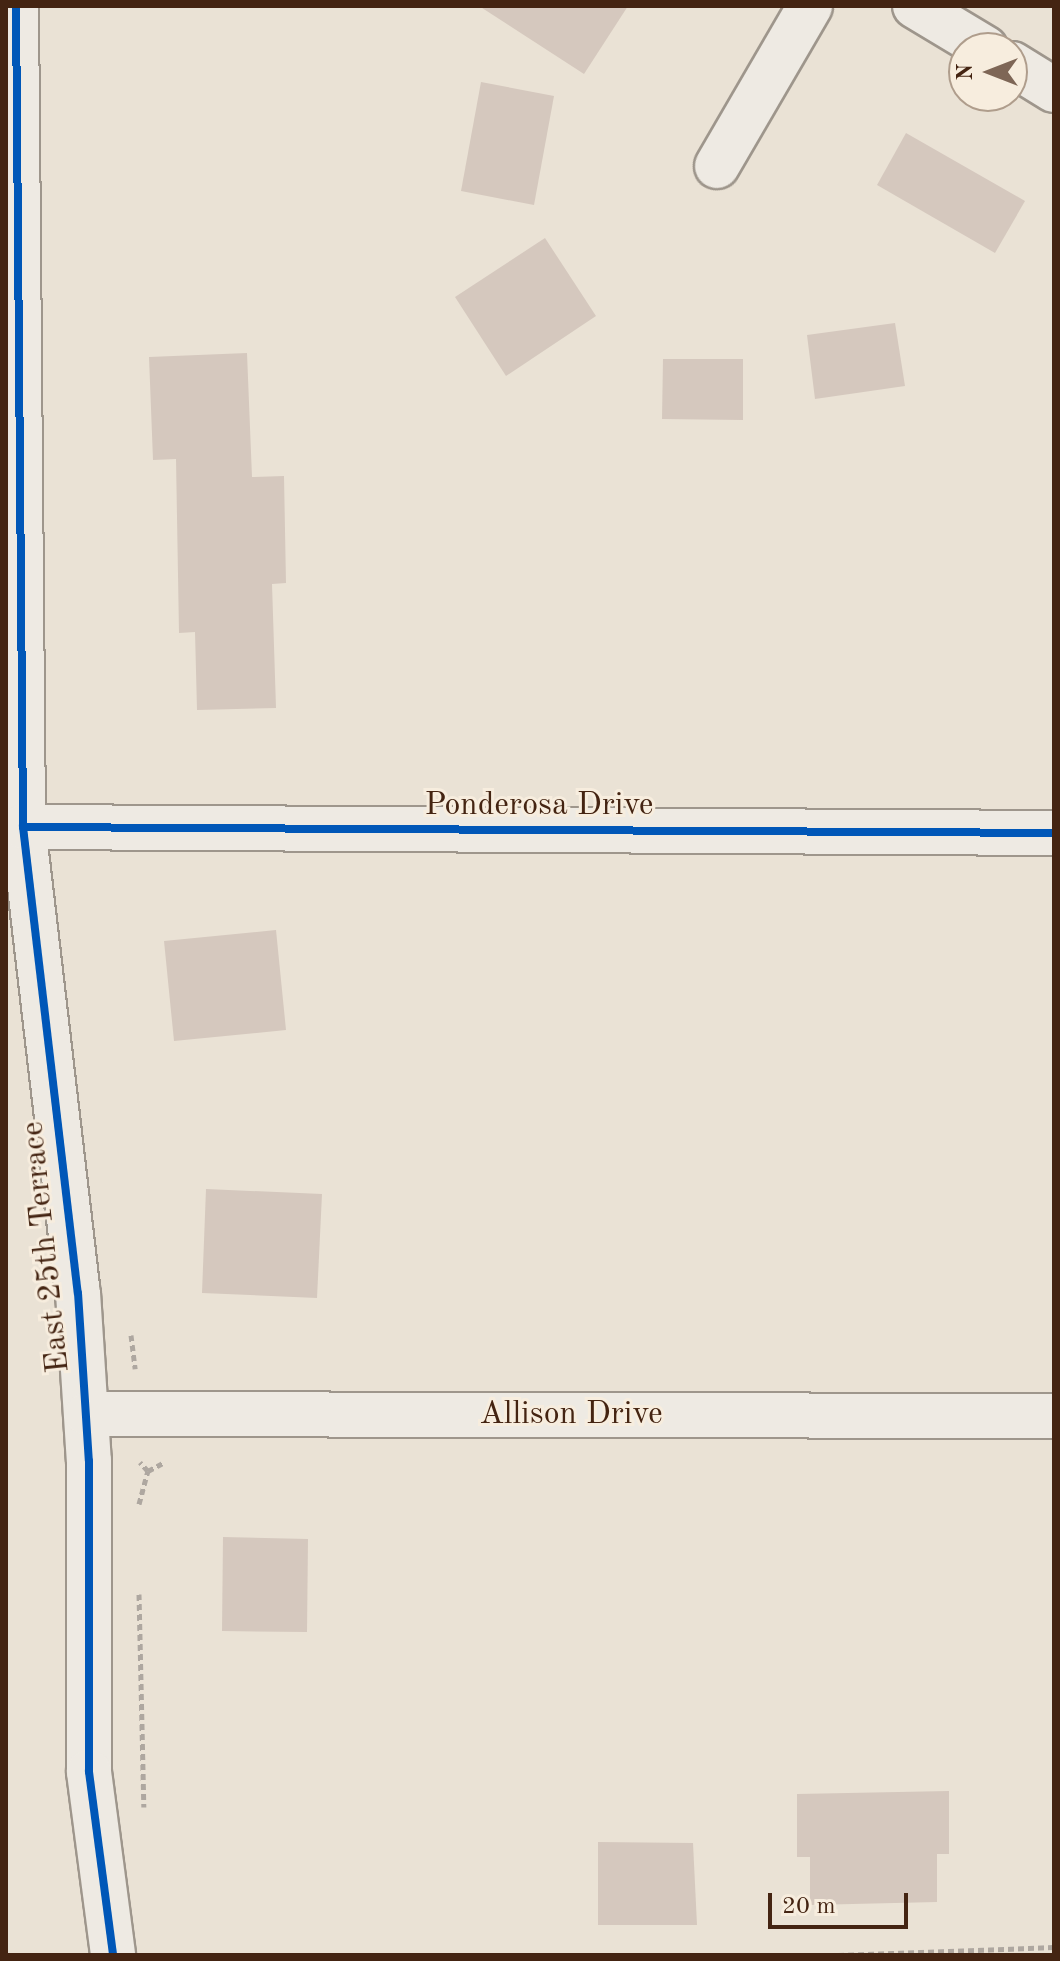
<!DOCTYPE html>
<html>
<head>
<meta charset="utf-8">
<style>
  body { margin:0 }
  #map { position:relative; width:1060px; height:1961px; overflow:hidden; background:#eae2d5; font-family:"Old Standard TT",serif }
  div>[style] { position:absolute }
  .building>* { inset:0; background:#d5c8be }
  .path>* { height:5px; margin-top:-2.5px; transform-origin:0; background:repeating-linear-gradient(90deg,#aea7a0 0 6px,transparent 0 10px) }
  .roads { filter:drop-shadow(2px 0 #9e968c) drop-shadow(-2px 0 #9e968c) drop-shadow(0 2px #9e968c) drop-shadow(0 -2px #9e968c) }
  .street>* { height:44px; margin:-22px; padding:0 22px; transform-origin:22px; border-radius:22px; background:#eeeae3 }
  .cycleway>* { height:8px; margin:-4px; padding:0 4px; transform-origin:4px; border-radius:4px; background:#0057b8 }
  span { translate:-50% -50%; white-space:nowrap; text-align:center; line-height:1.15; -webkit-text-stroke:6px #f7edde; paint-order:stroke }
  .street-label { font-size:32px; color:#442412 }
  .frame { position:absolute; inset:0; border:8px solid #442412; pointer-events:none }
  .north { position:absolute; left:948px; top:32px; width:80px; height:80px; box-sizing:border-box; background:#f7edde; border:2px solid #af9d8c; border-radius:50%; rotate:270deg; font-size:22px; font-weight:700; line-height:32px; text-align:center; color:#442412 }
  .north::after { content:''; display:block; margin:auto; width:28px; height:36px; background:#7e6656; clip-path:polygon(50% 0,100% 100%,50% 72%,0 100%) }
  .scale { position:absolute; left:768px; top:1893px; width:140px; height:36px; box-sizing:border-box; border:4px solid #442412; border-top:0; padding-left:10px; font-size:24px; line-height:28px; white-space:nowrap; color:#442412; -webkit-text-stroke:6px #f7edde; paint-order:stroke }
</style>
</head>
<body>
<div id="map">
  <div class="building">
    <i style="clip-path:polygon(479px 6px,628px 6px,584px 74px)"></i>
    <i style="clip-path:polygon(481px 82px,554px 96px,534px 205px,461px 191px)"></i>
    <i style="clip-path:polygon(906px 133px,1025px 201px,995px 253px,877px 185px)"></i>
    <i style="clip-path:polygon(545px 238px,596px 316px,506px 376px,455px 297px)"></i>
    <i style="clip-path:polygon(895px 323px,905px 386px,815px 399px,807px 335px)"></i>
    <i style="clip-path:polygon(247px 353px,252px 477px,284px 476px,286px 583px,272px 584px,276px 708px,197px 710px,195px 632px,179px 633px,176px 459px,153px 460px,149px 357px)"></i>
    <i style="clip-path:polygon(663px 359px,743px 359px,743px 420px,662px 419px)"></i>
    <i style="clip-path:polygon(276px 930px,286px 1030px,174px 1041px,164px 941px)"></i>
    <i style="clip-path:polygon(206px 1189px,322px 1194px,317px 1298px,202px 1293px)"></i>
    <i style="clip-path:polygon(223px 1537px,308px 1539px,307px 1632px,222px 1631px)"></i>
    <i style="clip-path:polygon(949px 1791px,949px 1854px,937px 1854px,937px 1902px,810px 1905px,810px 1857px,797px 1857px,797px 1794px)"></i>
    <i style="clip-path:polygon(598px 1842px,693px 1843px,697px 1925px,598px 1925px)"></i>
  </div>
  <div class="path">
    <i style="left:131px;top:1335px;width:34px;rotate:83deg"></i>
    <i style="left:148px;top:1471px;width:19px;rotate:-28deg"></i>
    <i style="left:139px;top:1504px;width:34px;rotate:-75deg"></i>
    <i style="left:148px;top:1471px;width:12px;rotate:-132deg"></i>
    <i style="left:139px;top:1594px;width:213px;rotate:88.7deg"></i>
    <i style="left:838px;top:1955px;width:216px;rotate:-2.1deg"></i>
  </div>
  <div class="roads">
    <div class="street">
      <i style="left:16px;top:6px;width:821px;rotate:89.51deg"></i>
      <i style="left:23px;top:827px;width:469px;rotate:83.3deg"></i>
      <i style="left:78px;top:1293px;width:168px;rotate:86.3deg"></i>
      <i style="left:89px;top:1461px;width:311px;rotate:90deg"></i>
      <i style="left:89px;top:1772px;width:185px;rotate:82.5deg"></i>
      <i style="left:915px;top:6px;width:82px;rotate:31deg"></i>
      <i style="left:1012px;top:64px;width:49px;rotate:31.8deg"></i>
      <i style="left:717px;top:166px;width:185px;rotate:-59.8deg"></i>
      <i style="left:23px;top:827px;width:1031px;rotate:0.33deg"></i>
      <i style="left:88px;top:1414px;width:966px;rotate:0.12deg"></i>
    </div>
  </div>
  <div class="cycleway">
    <i style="left:16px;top:6px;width:821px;rotate:89.51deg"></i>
    <i style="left:23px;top:827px;width:469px;rotate:83.3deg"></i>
    <i style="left:78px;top:1293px;width:168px;rotate:86.3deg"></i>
    <i style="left:89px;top:1461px;width:311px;rotate:90deg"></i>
    <i style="left:89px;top:1772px;width:185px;rotate:82.5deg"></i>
    <i style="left:23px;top:827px;width:1031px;rotate:0.33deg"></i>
  </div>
  <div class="street-label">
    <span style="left:539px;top:806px">Ponderosa Drive</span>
    <span style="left:47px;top:1247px;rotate:-96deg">East 25th Terrace</span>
    <span style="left:571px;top:1415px">Allison Drive</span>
  </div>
  <div class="frame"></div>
  <div class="north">N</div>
  <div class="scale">20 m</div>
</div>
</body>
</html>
